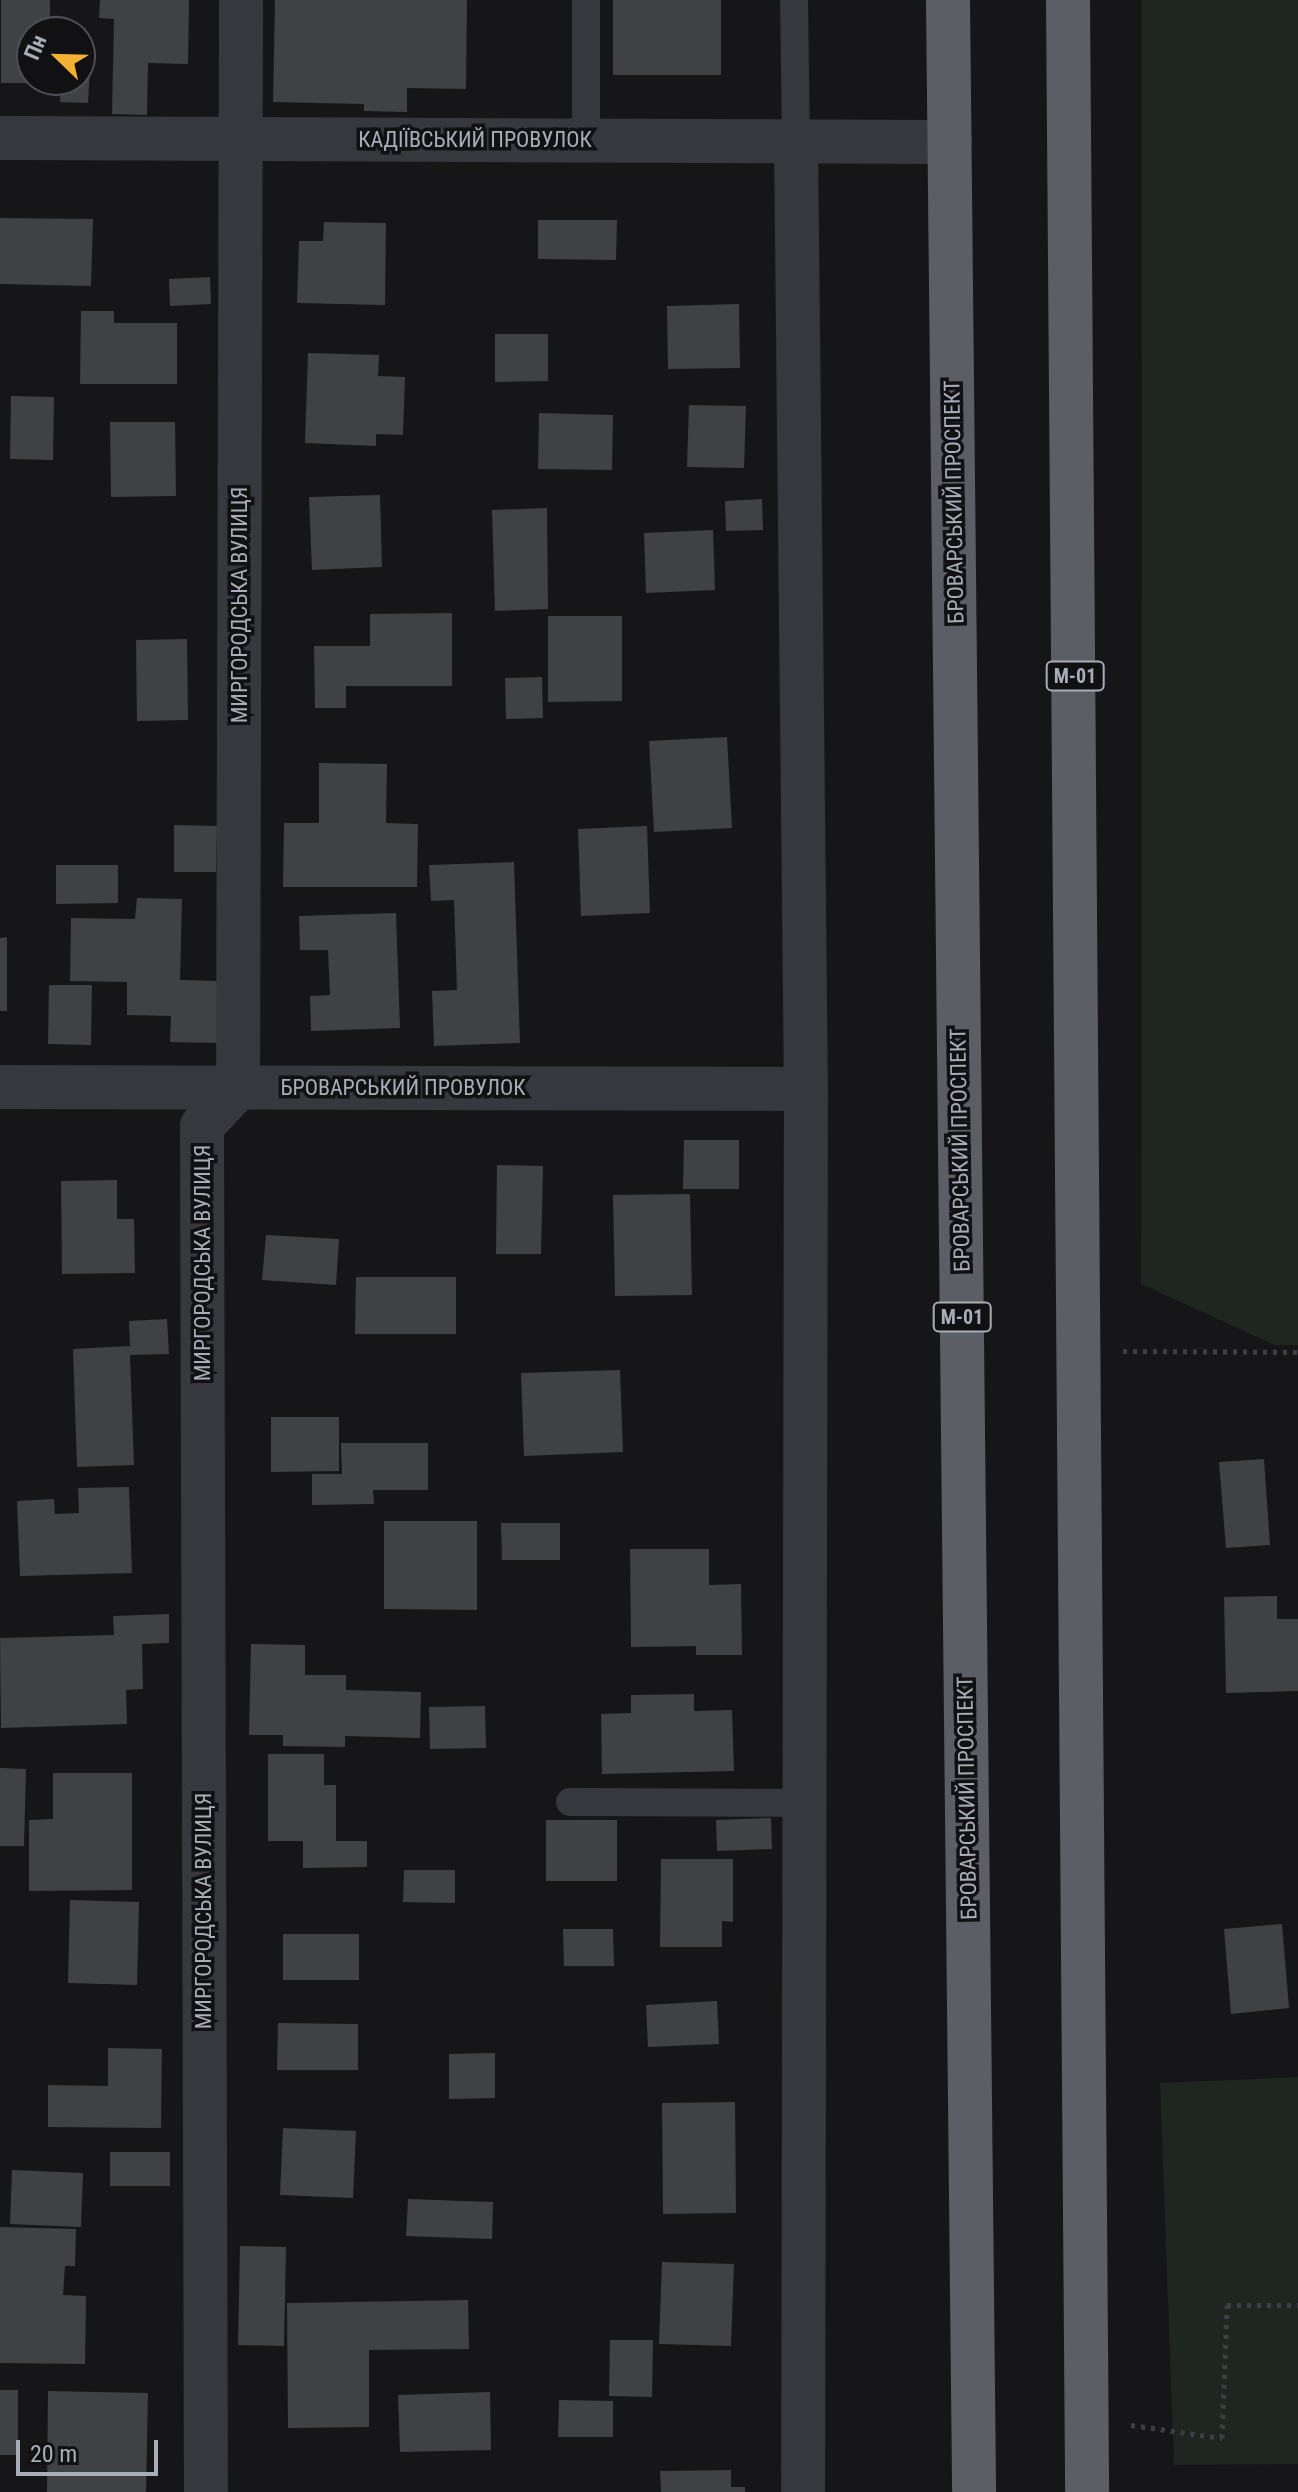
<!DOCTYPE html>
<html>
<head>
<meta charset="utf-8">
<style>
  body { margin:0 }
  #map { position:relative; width:1298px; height:2492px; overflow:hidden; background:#161618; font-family:"Roboto Condensed",sans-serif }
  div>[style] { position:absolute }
  .green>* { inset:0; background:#1e261f }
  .building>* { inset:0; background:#404145 }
  .path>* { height:5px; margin-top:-2.5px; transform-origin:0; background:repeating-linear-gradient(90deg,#3d3f44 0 4px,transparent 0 10px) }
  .service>* { height:28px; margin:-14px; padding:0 14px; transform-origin:14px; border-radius:14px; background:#37383d }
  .minor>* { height:44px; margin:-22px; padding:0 22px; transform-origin:22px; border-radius:22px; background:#37383d }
  .trunk>* { height:44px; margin:-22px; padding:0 22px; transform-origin:22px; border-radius:22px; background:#5b5e65 }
  span { translate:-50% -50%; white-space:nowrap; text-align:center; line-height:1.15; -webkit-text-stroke:7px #111113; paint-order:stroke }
  .shield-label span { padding:2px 6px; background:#111113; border:2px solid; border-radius:6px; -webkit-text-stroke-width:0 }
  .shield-label { font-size:20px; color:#a8adb8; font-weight:700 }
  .street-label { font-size:22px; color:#a8adb8 }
  .north { position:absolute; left:16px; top:16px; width:80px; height:80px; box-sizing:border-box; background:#111113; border:2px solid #4d4f55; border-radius:50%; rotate:293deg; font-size:22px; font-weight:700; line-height:32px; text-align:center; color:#a8adb8 }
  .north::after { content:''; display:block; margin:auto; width:28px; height:36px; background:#f2b134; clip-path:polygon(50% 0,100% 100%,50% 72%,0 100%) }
  .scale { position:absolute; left:16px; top:2440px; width:142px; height:36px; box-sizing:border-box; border:4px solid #a8adb8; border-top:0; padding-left:10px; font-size:24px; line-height:28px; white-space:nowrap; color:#a8adb8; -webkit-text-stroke:6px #111113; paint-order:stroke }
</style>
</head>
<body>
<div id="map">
  <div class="green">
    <i style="clip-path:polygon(1142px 0,1298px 0,1298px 1345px,1275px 1345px,1141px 1284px)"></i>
    <i style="clip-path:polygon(1298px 2077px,1298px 2464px,1174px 2465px,1160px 2083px)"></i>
  </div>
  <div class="building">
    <i style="clip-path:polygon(1px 0,50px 0,50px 32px,32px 32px,32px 80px,51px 83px,1px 83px)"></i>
    <i style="clip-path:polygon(100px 0,189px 0,188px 64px,148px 63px,147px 115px,112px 114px,114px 19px,99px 18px)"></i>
    <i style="clip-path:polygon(275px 0,467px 0,466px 89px,407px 88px,407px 112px,364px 111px,364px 104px,273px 102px)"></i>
    <i style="clip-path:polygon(613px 0,721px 0,721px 75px,613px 75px)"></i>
    <i style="clip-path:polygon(80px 53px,91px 53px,88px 103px,60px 102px,61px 80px,80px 80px)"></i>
    <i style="clip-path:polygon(0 218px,93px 219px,91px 286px,0 284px)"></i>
    <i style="clip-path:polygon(538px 220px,617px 220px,616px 260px,538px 259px)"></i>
    <i style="clip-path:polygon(324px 222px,386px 223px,385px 305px,297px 303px,299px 241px,323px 241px)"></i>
    <i style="clip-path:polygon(210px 277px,211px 304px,170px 306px,169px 279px)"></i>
    <i style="clip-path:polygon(739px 304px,740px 368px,668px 369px,667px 306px)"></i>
    <i style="clip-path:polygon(81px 311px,114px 311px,114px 323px,177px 323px,177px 384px,80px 384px)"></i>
    <i style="clip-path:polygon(495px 334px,548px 334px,548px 381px,495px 382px)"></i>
    <i style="clip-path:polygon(308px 353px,379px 355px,378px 376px,405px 377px,403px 435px,376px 434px,376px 446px,305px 443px)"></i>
    <i style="clip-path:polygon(11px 396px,54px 397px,53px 460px,10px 459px)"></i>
    <i style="clip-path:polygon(689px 405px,746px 406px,744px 468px,687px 467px)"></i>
    <i style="clip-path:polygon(539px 413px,613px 415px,612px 470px,538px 469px)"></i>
    <i style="clip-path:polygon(110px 422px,175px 422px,176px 496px,111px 497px)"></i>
    <i style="clip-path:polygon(380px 495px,382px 567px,312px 570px,309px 497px)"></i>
    <i style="clip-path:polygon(762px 499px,763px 530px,726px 531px,725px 501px)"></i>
    <i style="clip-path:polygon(547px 508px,548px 609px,495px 611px,492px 510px)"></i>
    <i style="clip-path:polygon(713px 530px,715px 590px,646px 593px,644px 533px)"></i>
    <i style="clip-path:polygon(452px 613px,452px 686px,346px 686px,346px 708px,315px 708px,314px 646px,370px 646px,370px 614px)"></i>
    <i style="clip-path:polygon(548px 616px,622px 616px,622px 701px,548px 702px)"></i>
    <i style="clip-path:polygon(187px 639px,188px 720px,137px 721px,136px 640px)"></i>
    <i style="clip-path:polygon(542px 677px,543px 718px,506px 719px,505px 678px)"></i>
    <i style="clip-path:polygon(727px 737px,732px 828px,654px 832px,649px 741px)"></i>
    <i style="clip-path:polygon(319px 763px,387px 764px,386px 823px,418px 824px,417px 887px,283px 887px,284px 823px,319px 823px)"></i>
    <i style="clip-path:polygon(174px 825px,217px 826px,216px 872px,174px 872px)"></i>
    <i style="clip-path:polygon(647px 826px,650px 913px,581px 916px,578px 829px)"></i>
    <i style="clip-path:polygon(514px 862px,520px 1043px,434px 1046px,432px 991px,457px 990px,454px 900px,431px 901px,429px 865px)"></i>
    <i style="clip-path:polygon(56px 865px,118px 865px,118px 903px,56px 904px)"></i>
    <i style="clip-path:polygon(137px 898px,182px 899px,180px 980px,219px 981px,218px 1043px,170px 1042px,171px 1016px,127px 1015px,127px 982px,70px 981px,71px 918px,135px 919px)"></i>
    <i style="clip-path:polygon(396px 913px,400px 1028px,311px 1031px,310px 996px,330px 995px,328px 950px,300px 950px,299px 916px)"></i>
    <i style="clip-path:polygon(7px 937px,7px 1011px,0 1011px,0 938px)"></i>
    <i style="clip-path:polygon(49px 985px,92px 985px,91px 1045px,48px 1044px)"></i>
    <i style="clip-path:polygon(684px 1140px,739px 1140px,739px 1189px,683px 1189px)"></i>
    <i style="clip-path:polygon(497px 1165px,543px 1166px,541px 1254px,496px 1254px)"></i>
    <i style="clip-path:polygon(117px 1180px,117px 1219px,134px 1219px,135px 1273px,62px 1274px,61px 1181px)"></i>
    <i style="clip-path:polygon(690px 1194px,692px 1295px,615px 1296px,613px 1195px)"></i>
    <i style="clip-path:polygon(266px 1235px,339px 1239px,336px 1285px,262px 1280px)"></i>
    <i style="clip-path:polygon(356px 1277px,456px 1277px,456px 1334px,355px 1334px)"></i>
    <i style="clip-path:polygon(167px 1319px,169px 1354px,130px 1355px,134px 1465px,77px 1467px,73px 1349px,130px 1346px,129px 1321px)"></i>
    <i style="clip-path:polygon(620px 1370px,623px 1452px,524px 1456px,521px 1373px)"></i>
    <i style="clip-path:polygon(271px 1417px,339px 1417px,339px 1471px,271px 1472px)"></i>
    <i style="clip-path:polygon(341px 1443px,428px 1443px,428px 1490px,373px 1490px,374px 1504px,312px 1505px,312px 1474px,342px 1474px)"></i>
    <i style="clip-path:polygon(1264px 1459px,1270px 1545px,1226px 1548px,1219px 1462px)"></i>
    <i style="clip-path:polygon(129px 1487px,132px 1573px,20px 1576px,17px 1501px,54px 1499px,55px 1514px,79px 1513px,78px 1488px)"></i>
    <i style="clip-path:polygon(384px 1521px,477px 1521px,477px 1610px,384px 1609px)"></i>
    <i style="clip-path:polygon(501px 1523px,560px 1523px,560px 1560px,502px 1560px)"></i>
    <i style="clip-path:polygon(630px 1549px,709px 1549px,709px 1585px,741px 1584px,742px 1655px,696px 1655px,696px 1646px,631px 1647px)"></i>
    <i style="clip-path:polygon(1277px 1596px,1277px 1619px,1298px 1619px,1298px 1691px,1226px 1693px,1224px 1597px)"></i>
    <i style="clip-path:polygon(169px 1614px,169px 1643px,142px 1644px,143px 1689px,126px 1690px,127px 1724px,1px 1728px,0 1638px,114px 1635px,113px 1616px)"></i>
    <i style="clip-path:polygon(251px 1644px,305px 1645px,305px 1675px,346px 1675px,346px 1690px,421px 1692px,420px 1738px,345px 1736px,345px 1747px,283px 1746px,283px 1735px,249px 1735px)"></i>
    <i style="clip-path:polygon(694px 1694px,694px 1711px,732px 1710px,734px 1771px,602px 1774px,601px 1714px,631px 1713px,631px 1695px)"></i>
    <i style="clip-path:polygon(485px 1706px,486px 1748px,430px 1749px,429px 1707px)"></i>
    <i style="clip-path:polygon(268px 1754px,324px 1754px,324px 1785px,336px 1785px,336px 1841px,367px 1841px,367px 1867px,303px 1868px,303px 1841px,268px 1841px)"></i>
    <i style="clip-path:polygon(0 1768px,26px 1769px,24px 1846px,0 1846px)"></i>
    <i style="clip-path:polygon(53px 1773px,132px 1773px,132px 1890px,29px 1891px,29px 1820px,53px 1819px)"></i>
    <i style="clip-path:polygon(771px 1818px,772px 1849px,717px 1851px,716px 1820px)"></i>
    <i style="clip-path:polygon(546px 1820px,617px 1820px,617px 1881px,546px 1881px)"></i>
    <i style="clip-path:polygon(661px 1859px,733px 1859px,733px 1922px,722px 1921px,722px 1947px,660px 1947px)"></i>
    <i style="clip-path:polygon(404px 1870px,455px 1870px,455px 1903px,403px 1902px)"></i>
    <i style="clip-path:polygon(70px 1900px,139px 1902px,137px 1985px,68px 1983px)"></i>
    <i style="clip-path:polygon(1282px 1924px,1289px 2008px,1231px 2014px,1224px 1929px)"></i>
    <i style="clip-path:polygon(563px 1929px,613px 1929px,614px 1966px,564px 1966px)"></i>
    <i style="clip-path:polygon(283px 1934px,359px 1934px,359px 1980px,283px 1980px)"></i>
    <i style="clip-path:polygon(717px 2001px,719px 2044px,648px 2047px,646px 2005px)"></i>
    <i style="clip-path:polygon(278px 2023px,358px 2024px,358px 2070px,277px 2070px)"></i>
    <i style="clip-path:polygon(108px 2048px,162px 2049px,161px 2128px,48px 2127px,48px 2085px,108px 2086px)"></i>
    <i style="clip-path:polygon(495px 2053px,495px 2098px,449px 2099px,449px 2054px)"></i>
    <i style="clip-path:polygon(735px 2102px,736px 2213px,663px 2214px,662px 2103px)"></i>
    <i style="clip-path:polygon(283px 2128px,356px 2131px,353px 2198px,280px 2195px)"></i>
    <i style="clip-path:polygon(110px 2152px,170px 2152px,170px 2186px,110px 2186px)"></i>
    <i style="clip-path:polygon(12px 2170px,83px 2173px,81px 2227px,10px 2224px)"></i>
    <i style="clip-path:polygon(408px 2199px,493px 2202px,492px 2239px,406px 2236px)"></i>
    <i style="clip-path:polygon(0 2227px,76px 2229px,75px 2266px,65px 2266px,63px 2295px,86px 2296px,85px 2364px,0 2363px)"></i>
    <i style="clip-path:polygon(240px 2246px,286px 2247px,284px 2346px,238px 2345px)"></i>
    <i style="clip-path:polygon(662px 2262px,734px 2264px,731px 2346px,659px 2344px)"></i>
    <i style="clip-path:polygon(468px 2300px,469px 2349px,369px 2350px,369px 2427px,288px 2428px,287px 2303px)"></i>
    <i style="clip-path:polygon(610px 2340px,653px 2340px,652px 2397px,609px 2396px)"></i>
    <i style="clip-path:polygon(0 2390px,18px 2390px,18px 2455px,0 2455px)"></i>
    <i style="clip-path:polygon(48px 2391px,148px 2393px,146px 2492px,47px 2492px)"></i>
    <i style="clip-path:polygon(490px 2392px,491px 2450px,400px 2452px,398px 2395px)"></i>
    <i style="clip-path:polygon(559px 2400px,613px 2401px,613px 2437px,558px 2437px)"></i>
    <i style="clip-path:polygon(731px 2470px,731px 2487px,745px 2487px,745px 2492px,661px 2492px,660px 2471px)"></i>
  </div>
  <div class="path">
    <i style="left:1123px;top:1351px;width:175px;rotate:0.3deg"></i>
    <i style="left:1131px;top:2425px;width:92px;rotate:8.1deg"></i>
    <i style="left:1222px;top:2438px;width:133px;rotate:-87.8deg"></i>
    <i style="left:1227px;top:2305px;width:71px"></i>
  </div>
  <div class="service">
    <i style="left:794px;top:0;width:141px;rotate:89.2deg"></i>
    <i style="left:586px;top:140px;width:140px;rotate:-90deg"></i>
    <i style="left:570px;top:1802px;width:234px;rotate:0.2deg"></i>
  </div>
  <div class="minor">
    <i style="left:0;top:138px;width:950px;rotate:0.24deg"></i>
    <i style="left:796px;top:141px;width:948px;rotate:89.4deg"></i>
    <i style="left:806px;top:1089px;width:1403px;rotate:90.12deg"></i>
    <i style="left:0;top:1087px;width:806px;rotate:0.14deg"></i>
    <i style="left:206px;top:2492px;width:1366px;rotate:-90.17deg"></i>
    <i style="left:202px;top:1126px;width:52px;rotate:-46.5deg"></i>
    <i style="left:238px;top:1088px;width:1088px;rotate:-89.84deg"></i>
  </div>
  <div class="trunk">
    <i style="left:948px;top:0;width:2492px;rotate:89.4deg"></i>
    <i style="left:1068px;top:0;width:2492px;rotate:89.56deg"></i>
  </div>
  <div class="shield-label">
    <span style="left:1075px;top:676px">М-01</span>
    <span style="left:962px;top:1317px">М-01</span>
  </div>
  <div class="street-label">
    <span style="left:475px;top:140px">КАДІЇВСЬКИЙ ПРОВУЛОК</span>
    <span style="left:954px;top:502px;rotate:-91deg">БРОВАРСЬКИЙ ПРОСПЕКТ</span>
    <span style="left:240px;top:605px;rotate:-90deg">МИРГОРОДСЬКА ВУЛИЦЯ</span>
    <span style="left:403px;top:1088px">БРОВАРСЬКИЙ ПРОВУЛОК</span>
    <span style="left:960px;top:1150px;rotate:-91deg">БРОВАРСЬКИЙ ПРОСПЕКТ</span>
    <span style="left:203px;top:1263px;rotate:-90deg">МИРГОРОДСЬКА ВУЛИЦЯ</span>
    <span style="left:967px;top:1798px;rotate:-91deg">БРОВАРСЬКИЙ ПРОСПЕКТ</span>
    <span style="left:204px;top:1911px;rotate:-90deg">МИРГОРОДСЬКА ВУЛИЦЯ</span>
  </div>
  <div class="north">Пн</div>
  <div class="scale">20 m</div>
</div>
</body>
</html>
